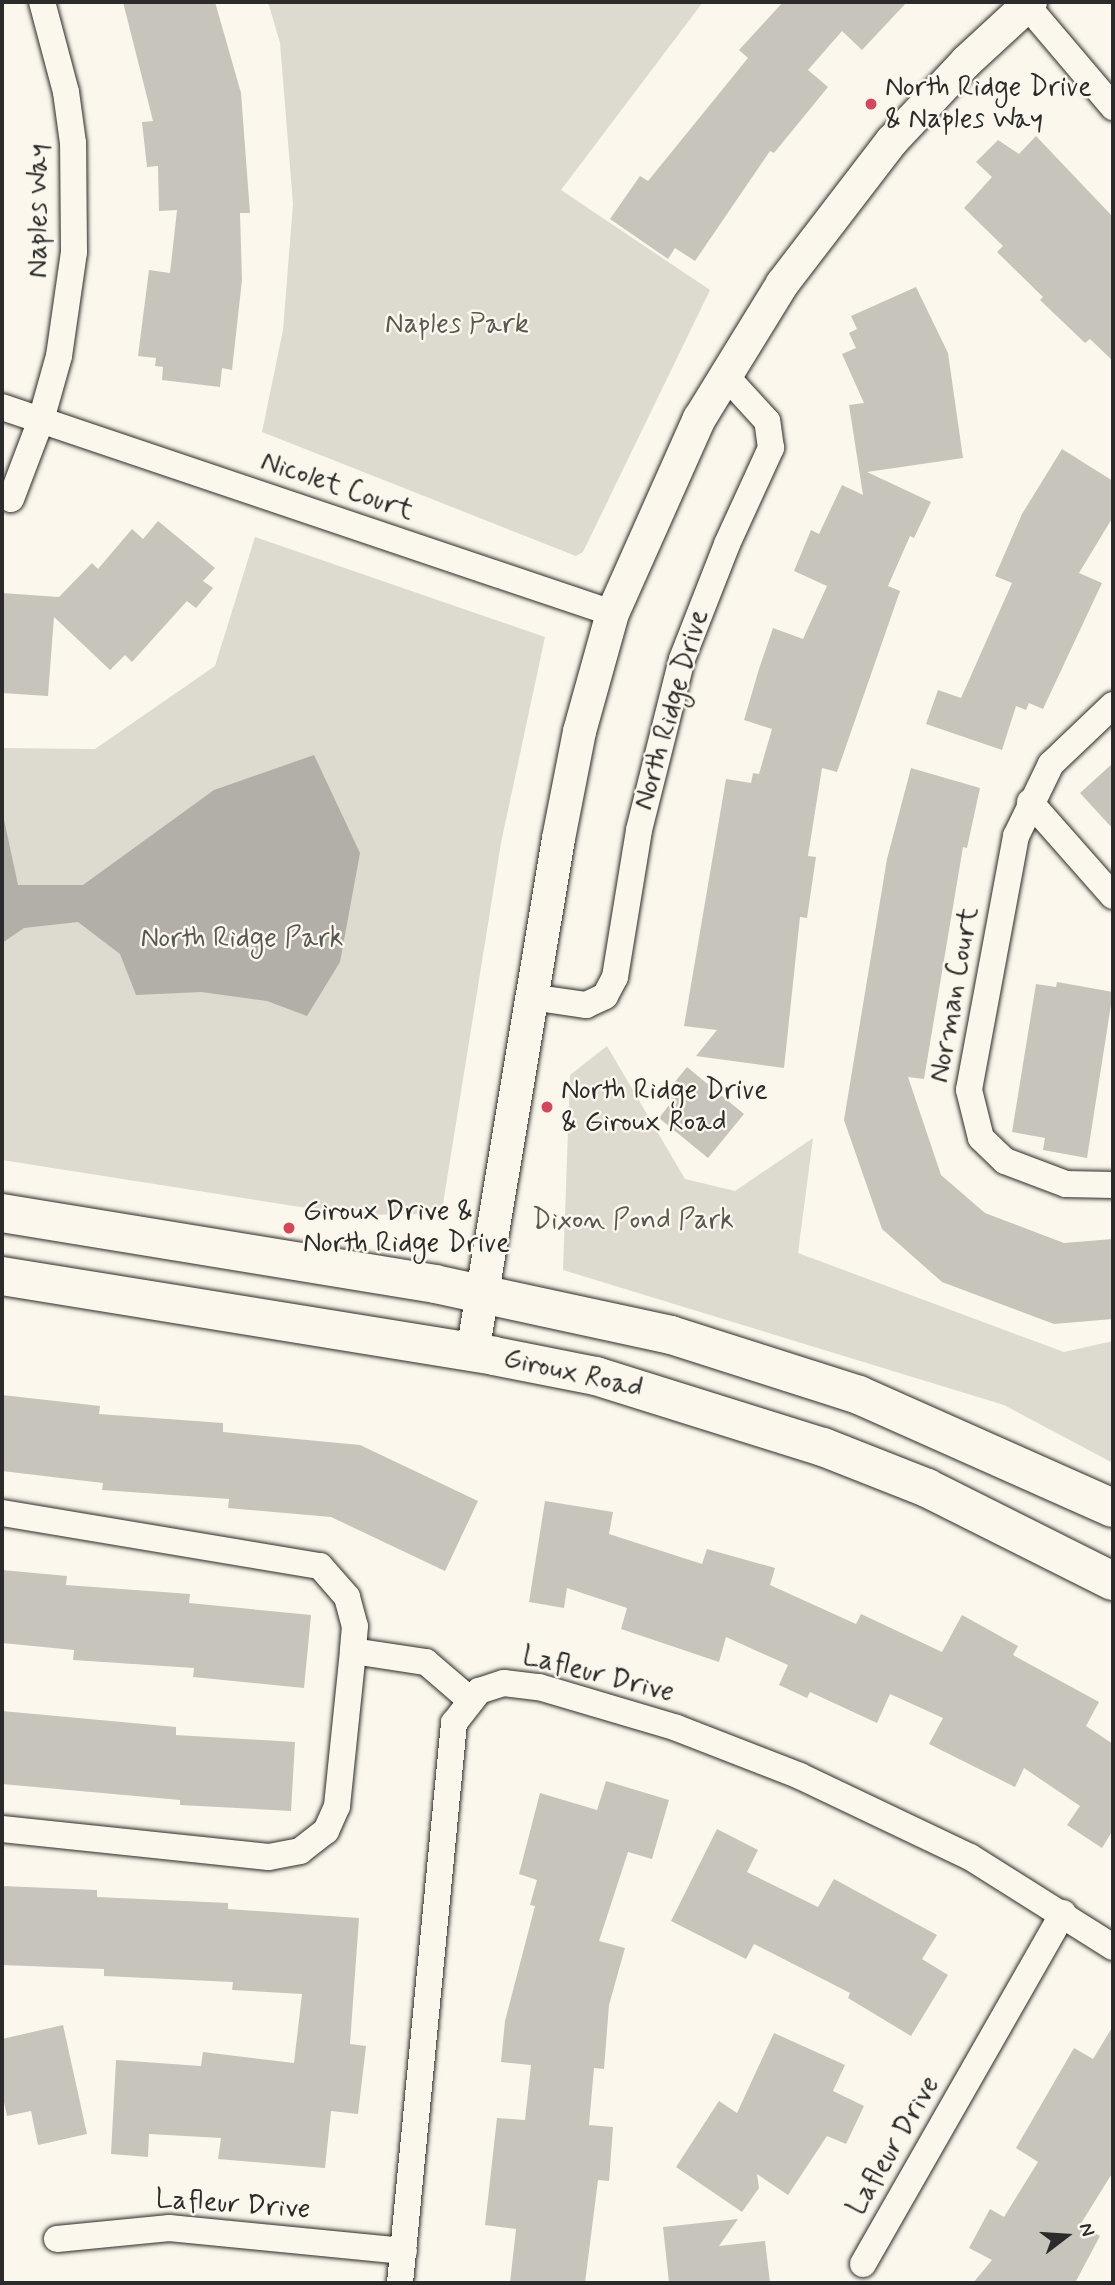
<!DOCTYPE html>
<html>
<head>
<meta charset="utf-8">
<style>
	body { margin:0 }
	#map { position:relative; width:1115px; height:2285px; overflow:hidden; background:#fbf7ec; font-family:Mynerve,sans-serif }
	div>[style] { position:absolute }
	.green>* { inset:0; background:#dddad0 }
	.water>* { inset:0; background:#b1afa7 }
	.building>* { inset:0; background:#c7c4bc }
	.roads { filter:drop-shadow(0 0 2px #2b2b2b) drop-shadow(0 0 2px #2b2b2b) }
	.minor>* { height:26px; margin:-13px; padding:0 13px; transform-origin:13px; border-radius:13px; background:#fbf7ec }
	.tertiary>* { height:33px; margin:-16.5px; padding:0 16.5px; transform-origin:16.5px; border-radius:16.5px; background:#fbf7ec }
	.secondary>* { height:38px; margin:-19px; padding:0 19px; transform-origin:19px; border-radius:19px; background:#fbf7ec }
	.dots>* { width:19px; height:19px; translate:-50% -50%; box-sizing:border-box; border:4px solid #fbf7ec; border-radius:50% }
	span { translate:-50% -50%; white-space:nowrap; text-align:center; line-height:1.15; -webkit-text-stroke:5px #fbf7ec; paint-order:stroke }
	.poi-label { font-size:28px; color:#2b2b2b }
	.left { translate:0 -50%; text-align:left }
	.street-label { font-size:28px; color:#2b2b2b }
	.park-label { font-size:28px; color:#585754 }
	.frame { position:absolute; inset:0; border:4px solid #2b2b2b; pointer-events:none }
	.north { position:absolute; left:1031px; top:2201px; width:70px; height:70px; -webkit-text-stroke:5px #fbf7ec; paint-order:stroke; rotate:73deg; font-size:19px; font-weight:700; line-height:28px; text-align:center; color:#2b2b2b }
	.north::after { content:''; display:block; margin:auto; width:24px; height:32px; background:#2b2b2b; clip-path:polygon(50% 0,100% 100%,50% 72%,0 100%) }
</style>
</head>
<body>
<div id="map">
	<div class="green">
		<div style="clip-path:polygon(268px 2px,703px 2px,561px 190px,710px 290px,583px 552px,576px 556px,262px 432px,283px 330px,293px 204px,280px 43px)"></div>
		<div style="clip-path:polygon(255px 537px,545px 637px,501px 843px,443px 1204px,425px 1214px,351px 1215px,2px 1160px,2px 748px,95px 749px,215px 666px)"></div>
		<div style="clip-path:polygon(607px 1046px,685px 1179px,735px 1191px,813px 1138px,798px 1253px,1064px 1352px,1113px 1341px,1113px 1463px,1004px 1405px,563px 1270px,570px 1075px)"></div>
	</div>
	<div class="water">
		<div style="clip-path:polygon(314px 755px,360px 853px,340px 962px,307px 1016px,267px 1001px,201px 992px,136px 995px,120px 954px,78px 922px,24px 928px,2px 943px,2px 810px,18px 885px,83px 885px,214px 790px)"></div>
	</div>
	<div class="building">
		<div style="clip-path:polygon(123px 2px,215px 2px,241px 93px,250px 213px,240px 213px,242px 280px,232px 370px,222px 368px,220px 387px,162px 380px,163px 367px,155px 366px,156px 358px,138px 356px,149px 270px,170px 273px,177px 210px,159px 211px,158px 166px,147px 167px,142px 122px,153px 121px)"></div>
		<div style="clip-path:polygon(783px 2px,907px 2px,862px 50px,842px 31px,808px 70px,828px 87px,774px 153px,770px 151px,695px 261px,675px 248px,668px 259px,610px 219px,640px 176px,648px 181px,748px 58px,739px 50px)"></div>
		<div style="clip-path:polygon(1036px 136px,1113px 217px,1113px 361px,1090px 339px,1085px 343px,1040px 300px,1043px 297px,997px 252px,1003px 246px,964px 208px,992px 177px,976px 162px,998px 140px,1019px 154px)"></div>
		<div style="clip-path:polygon(916px 287px,948px 353px,963px 458px,867px 472px,931px 502px,914px 538px,910px 536px,888px 586px,900px 591px,837px 772px,822px 768px,808px 856px,816px 857px,807px 918px,800px 917px,784px 1068px,696px 1056px,717px 1030px,684px 1026px,726px 779px,751px 783px,753px 773px,759px 774px,772px 729px,744px 720px,759px 669px,773px 628px,803px 639px,827px 586px,794px 571px,811px 530px,819px 534px,842px 485px,863px 495px,849px 405px,864px 403px,842px 354px,856px 348px,849px 333px,857px 329px,851px 316px)"></div>
		<div style="clip-path:polygon(1062px 449px,1113px 481px,1113px 517px,1079px 573px,1102px 583px,1043px 709px,1029px 703px,1026px 710px,1016px 706px,1002px 750px,926px 724px,938px 690px,961px 698px,1012px 583px,995px 576px,1022px 514px)"></div>
		<div style="clip-path:polygon(158px 521px,215px 568px,203px 581px,213px 588px,196px 608px,187px 601px,132px 662px,125px 655px,110px 670px,54px 617px,48px 696px,2px 693px,2px 593px,59px 597px,92px 563px,98px 569px,132px 529px,143px 539px)"></div>
		<div style="clip-path:polygon(1113px 763px,1113px 829px,1080px 793px)"></div>
		<div style="clip-path:polygon(911px 768px,980px 788px,967px 848px,963px 847px,924px 1079px,908px 1077px,941px 1175px,985px 1213px,1064px 1243px,1113px 1239px,1113px 1319px,1054px 1324px,942px 1282px,882px 1229px,844px 1120px,887px 859px)"></div>
		<div style="clip-path:polygon(1057px 982px,1113px 992px,1087px 1158px,1043px 1150px,1045px 1138px,1012px 1132px,1036px 984px,1056px 987px)"></div>
		<div style="clip-path:polygon(687px 1067px,744px 1114px,708px 1158px,659px 1118px,673px 1100px,665px 1094px)"></div>
		<div style="clip-path:polygon(2px 1395px,100px 1406px,99px 1414px,223px 1423px,223px 1432px,360px 1445px,478px 1501px,445px 1571px,331px 1517px,228px 1508px,229px 1499px,102px 1490px,103px 1483px,2px 1471px)"></div>
		<div style="clip-path:polygon(545px 1501px,613px 1512px,609px 1534px,702px 1564px,707px 1549px,775px 1568px,770px 1585px,856px 1624px,861px 1614px,942px 1652px,962px 1615px,1018px 1646px,1013px 1655px,1099px 1702px,1086px 1726px,1113px 1744px,1113px 1830px,1102px 1848px,1067px 1825px,1080px 1806px,1024px 1768px,1015px 1787px,929px 1744px,943px 1718px,890px 1694px,877px 1723px,810px 1692px,807px 1698px,779px 1685px,788px 1665px,726px 1637px,719px 1662px,621px 1629px,627px 1608px,567px 1588px,564px 1608px,529px 1602px)"></div>
		<div style="clip-path:polygon(2px 1570px,67px 1576px,66px 1585px,190px 1594px,189px 1603px,311px 1615px,304px 1688px,193px 1677px,194px 1668px,73px 1660px,74px 1650px,2px 1643px)"></div>
		<div style="clip-path:polygon(2px 1711px,176px 1727px,176px 1735px,295px 1742px,291px 1811px,180px 1805px,180px 1800px,2px 1784px)"></div>
		<div style="clip-path:polygon(606px 1781px,669px 1800px,652px 1859px,628px 1852px,599px 1941px,625px 1948px,609px 2005px,604px 2069px,594px 2068px,589px 2125px,613px 2127px,609px 2181px,598px 2180px,585px 2283px,510px 2283px,516px 2229px,485px 2225px,497px 2118px,525px 2120px,531px 2065px,501px 2062px,505px 2021px,535px 1906px,530px 1905px,537px 1880px,519px 1874px,540px 1793px,597px 1810px)"></div>
		<div style="clip-path:polygon(717px 1829px,758px 1850px,747px 1872px,818px 1907px,834px 1879px,937px 1935px,922px 1959px,948px 1975px,911px 2036px,848px 1998px,850px 1993px,754px 1944px,746px 1959px,671px 1921px)"></div>
		<div style="clip-path:polygon(2px 1886px,97px 1890px,97px 1897px,228px 1903px,228px 1909px,359px 1918px,350px 2044px,366px 2046px,358px 2114px,331px 2111px,325px 2168px,218px 2159px,221px 2138px,149px 2134px,148px 2157px,111px 2154px,116px 2060px,201px 2066px,203px 2052px,294px 2063px,302px 1994px,232px 1990px,233px 1982px,104px 1976px,104px 1969px,2px 1965px)"></div>
		<div style="clip-path:polygon(63px 2025px,87px 2134px,38px 2145px,31px 2111px,7px 2116px,2px 2093px,2px 2039px)"></div>
		<div style="clip-path:polygon(1113px 2026px,1113px 2172px,1080px 2225px,1100px 2236px,1075px 2283px,973px 2283px,992px 2260px,969px 2248px,990px 2209px,1004px 2217px,1038px 2162px,1016px 2148px,1074px 2048px,1093px 2059px)"></div>
		<div style="clip-path:polygon(774px 2033px,845px 2065px,833px 2091px,864px 2106px,846px 2144px,827px 2136px,788px 2195px,757px 2174px,759px 2188px,742px 2212px,676px 2167px,719px 2101px,737px 2113px)"></div>
		<div style="clip-path:polygon(738px 2219px,719px 2246px,765px 2241px,770px 2283px,669px 2283px,663px 2227px)"></div>
	</div>
	<div class="roads">
		<div class="minor">
			<div style="left:1024px;top:2px;width:138px;rotate:49.7deg"></div>
			<div style="left:2px;top:407px;width:644px;rotate:18.66deg"></div>
			<div style="left:11px;top:499px;width:85px;rotate:-69.2deg"></div>
			<div style="left:41px;top:420px;width:66px;rotate:-74.3deg"></div>
			<div style="left:59px;top:356px;width:105px;rotate:-81.8deg"></div>
			<div style="left:74px;top:252px;width:109px;rotate:-90.5deg"></div>
			<div style="left:73px;top:143px;width:51px;rotate:-97.8deg"></div>
			<div style="left:66px;top:92px;width:93px;rotate:-104.9deg"></div>
			<div style="left:1113px;top:705px;width:86px;rotate:136.4deg"></div>
			<div style="left:1051px;top:764px;width:80px;rotate:115.9deg"></div>
			<div style="left:1016px;top:836px;width:258px;rotate:100.5deg"></div>
			<div style="left:969px;top:1090px;width:49px;rotate:76deg"></div>
			<div style="left:981px;top:1138px;width:33px;rotate:44deg"></div>
			<div style="left:1005px;top:1161px;width:65px;rotate:20.7deg"></div>
			<div style="left:1066px;top:1184px;width:47px;rotate:1.2deg"></div>
			<div style="left:1030px;top:802px;width:125px;rotate:48.6deg"></div>
			<div style="left:531px;top:997px;width:56px;rotate:8.3deg"></div>
			<div style="left:586px;top:1005px;width:21px;rotate:-25deg"></div>
			<div style="left:605px;top:996px;width:21px;rotate:-62deg"></div>
			<div style="left:615px;top:977px;width:149px;rotate:-80.7deg"></div>
			<div style="left:639px;top:830px;width:176px;rotate:-75.9deg"></div>
			<div style="left:682px;top:659px;width:123px;rotate:-68.6deg"></div>
			<div style="left:727px;top:544px;width:106px;rotate:-65.4deg"></div>
			<div style="left:771px;top:448px;width:27px;rotate:-98deg"></div>
			<div style="left:767px;top:421px;width:64px;rotate:-132.5deg"></div>
			<div style="left:2px;top:1513px;width:322px;rotate:9.5deg"></div>
			<div style="left:320px;top:1566px;width:41px;rotate:48.9deg"></div>
			<div style="left:347px;top:1597px;width:30px;rotate:75deg"></div>
			<div style="left:355px;top:1626px;width:25px;rotate:95deg"></div>
			<div style="left:353px;top:1651px;width:74px;rotate:8.6deg"></div>
			<div style="left:426px;top:1662px;width:57px;rotate:40.7deg"></div>
			<div style="left:2px;top:1829px;width:268px;rotate:6deg"></div>
			<div style="left:269px;top:1857px;width:32px;rotate:-11deg"></div>
			<div style="left:300px;top:1851px;width:33px;rotate:-38deg"></div>
			<div style="left:326px;top:1831px;width:27px;rotate:-66deg"></div>
			<div style="left:337px;top:1806px;width:156px;rotate:-84.1deg"></div>
			<div style="left:57px;top:2239px;width:113px;rotate:-5.6deg"></div>
			<div style="left:169px;top:2228px;width:236px;rotate:5.6deg"></div>
			<div style="left:863px;top:2264px;width:404px;rotate:-60.3deg"></div>
			<div style="left:400px;top:2283px;width:563px;rotate:-84.49deg"></div>
			<div style="left:454px;top:1723px;width:41px;rotate:-52deg"></div>
			<div style="left:479px;top:1691px;width:26px;rotate:-18deg"></div>
			<div style="left:504px;top:1683px;width:35px;rotate:7deg"></div>
			<div style="left:539px;top:1687px;width:144px;rotate:16.5deg"></div>
			<div style="left:677px;top:1728px;width:132px;rotate:21.3deg"></div>
			<div style="left:800px;top:1776px;width:188px;rotate:25.5deg"></div>
			<div style="left:970px;top:1857px;width:169px;rotate:32.2deg"></div>
		</div>
		<div class="tertiary">
			<div style="left:472px;top:1352px;width:521px;rotate:-80.5deg"></div>
			<div style="left:558px;top:838px;width:109px;rotate:-78.9deg"></div>
			<div style="left:579px;top:731px;width:123px;rotate:-74.4deg"></div>
			<div style="left:612px;top:613px;width:214px;rotate:-66deg"></div>
			<div style="left:699px;top:418px;width:158px;rotate:-58.4deg"></div>
			<div style="left:782px;top:283px;width:179px;rotate:-52.5deg"></div>
			<div style="left:891px;top:141px;width:110px;rotate:-46.8deg"></div>
			<div style="left:966px;top:61px;width:87px;rotate:-42.7deg"></div>
		</div>
		<div class="secondary">
			<div style="left:2px;top:1213px;width:439px;rotate:9.3deg"></div>
			<div style="left:435px;top:1284px;width:241px;rotate:12.2deg"></div>
			<div style="left:671px;top:1335px;width:197px;rotate:17.7deg"></div>
			<div style="left:859px;top:1395px;width:278px;rotate:24deg"></div>
			<div style="left:2px;top:1276px;width:498px;rotate:9.2deg"></div>
			<div style="left:494px;top:1356px;width:104px;rotate:11.1deg"></div>
			<div style="left:596px;top:1376px;width:238px;rotate:17.4deg"></div>
			<div style="left:823px;top:1447px;width:112px;rotate:21.5deg"></div>
			<div style="left:927px;top:1488px;width:208px;rotate:26.6deg"></div>
		</div>
	</div>
	<div class="dots">
		<div style="left:871px;top:104px;background:#d1495b"></div>
		<div style="left:547px;top:1107px;background:#d1495b"></div>
		<div style="left:289px;top:1228px;background:#d1495b"></div>
	</div>
	<div class="poi-label">
		<span class="left" style="left:885px;top:104px">North Ridge Drive<br>&amp; Naples Way</span>
		<span class="left" style="left:561px;top:1107px">North Ridge Drive<br>&amp; Giroux Road</span>
		<span class="left" style="left:303px;top:1228px">Giroux Drive &amp;<br>North Ridge Drive</span>
	</div>
	<div class="street-label">
		<span style="left:39px;top:211px;rotate:-90deg">Naples Way</span>
		<span style="left:337px;top:487px;rotate:19deg">Nicolet Court</span>
		<span style="left:672px;top:710px;rotate:-74deg">North Ridge Drive</span>
		<span style="left:955px;top:995px;rotate:-80deg">Norman Court</span>
		<span style="left:573px;top:1374px;rotate:13deg">Giroux Road</span>
		<span style="left:598px;top:1675px;rotate:14deg">Lafleur Drive</span>
		<span style="left:894px;top:2146px;rotate:-60deg">Lafleur Drive</span>
		<span style="left:233px;top:2205px;rotate:4deg">Lafleur Drive</span>
	</div>
	<div class="park-label">
		<span style="left:457px;top:325px">Naples Park</span>
		<span style="left:242px;top:939px">North Ridge Park</span>
		<span style="left:633px;top:1221px">Dixon Pond Park</span>
	</div>
	<div class="frame"></div>
	<div class="north">N</div>
</div>
</body>
</html>
